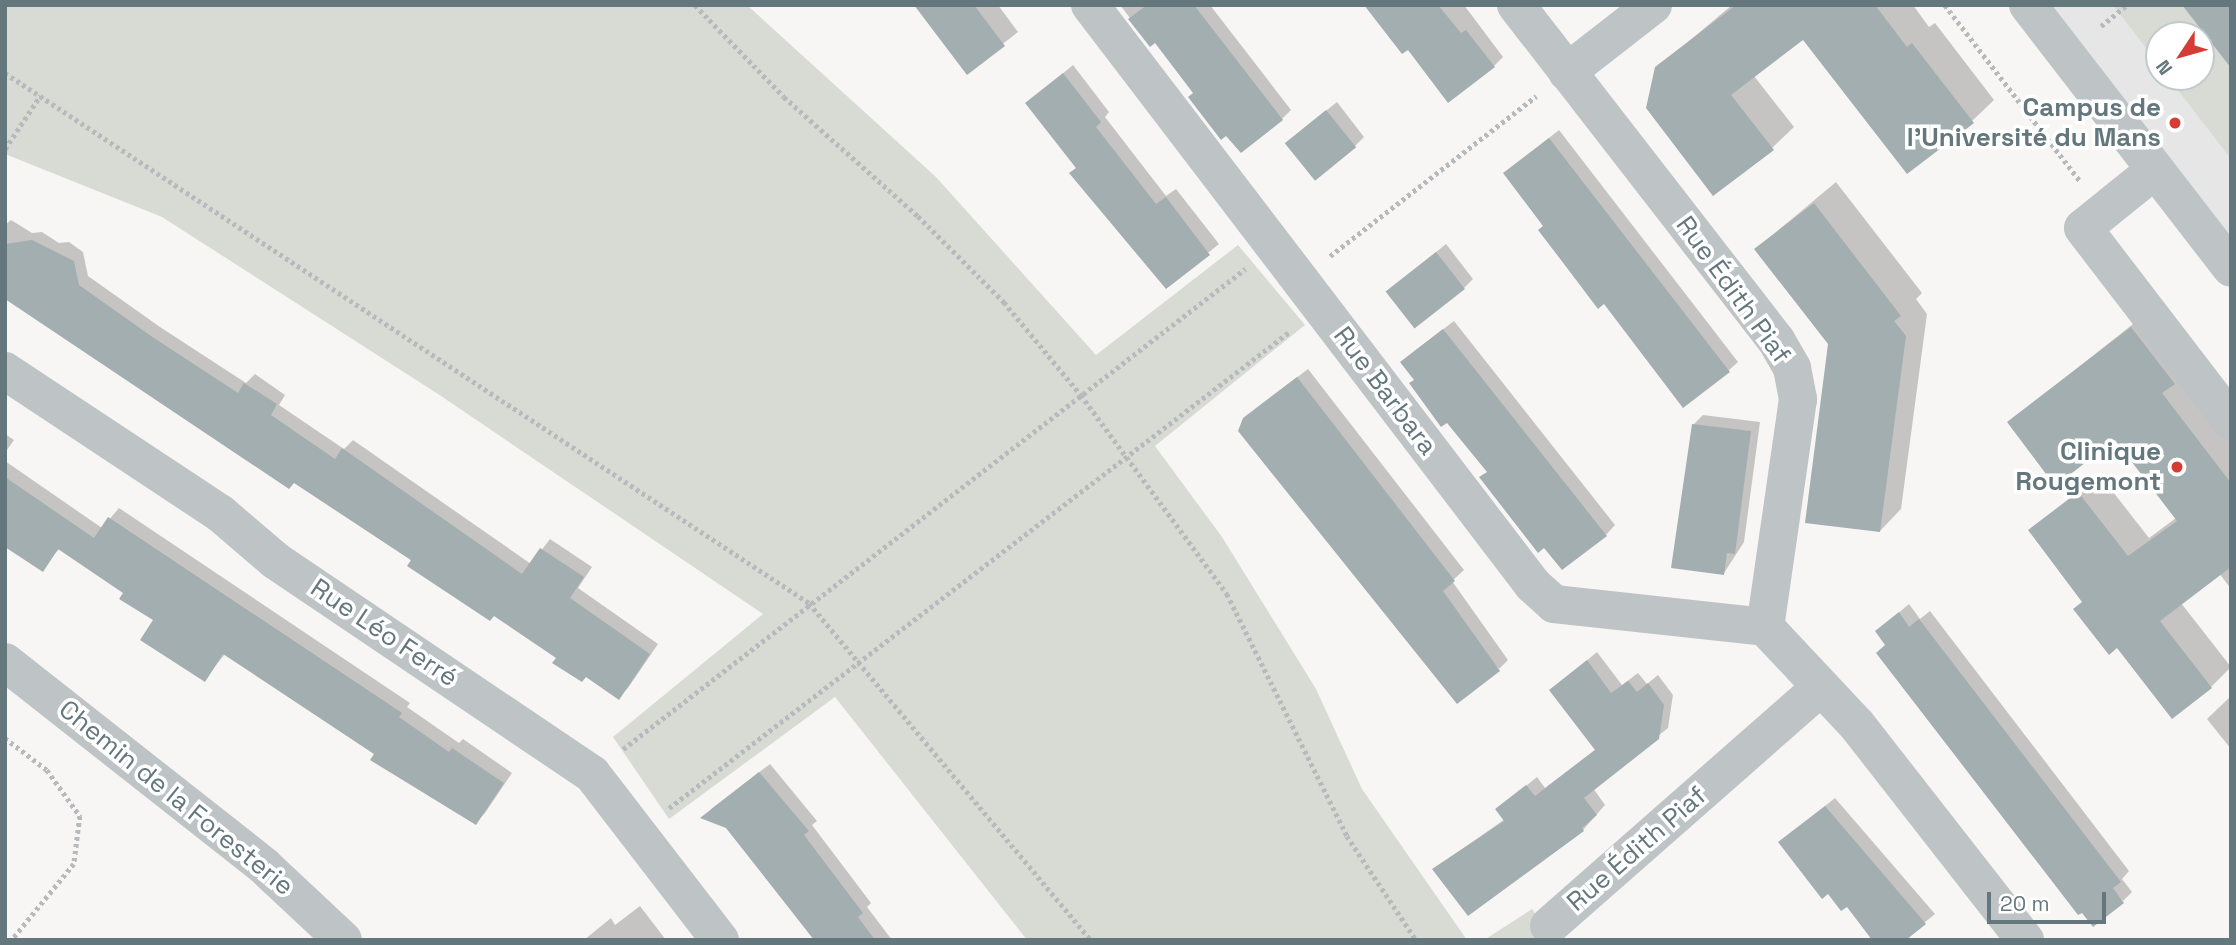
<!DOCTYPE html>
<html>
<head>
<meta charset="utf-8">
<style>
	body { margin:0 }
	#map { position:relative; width:2236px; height:945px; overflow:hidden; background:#f7f6f4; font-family:"Space Grotesk",sans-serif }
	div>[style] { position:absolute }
	.built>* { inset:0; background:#e5e6e5 }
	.green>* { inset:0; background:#d8dbd3 }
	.shadow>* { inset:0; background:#0003 }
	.building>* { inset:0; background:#a3aeb1; transform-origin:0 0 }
	.path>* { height:4.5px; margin-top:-2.25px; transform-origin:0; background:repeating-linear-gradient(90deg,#b6babc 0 3.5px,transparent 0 7px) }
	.minor>* { height:38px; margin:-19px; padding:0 19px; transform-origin:19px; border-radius:19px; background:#bec3c5 }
	.dots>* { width:19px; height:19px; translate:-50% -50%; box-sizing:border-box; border:4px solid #fff; border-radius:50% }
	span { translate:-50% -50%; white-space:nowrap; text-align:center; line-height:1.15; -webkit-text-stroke:7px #fff; paint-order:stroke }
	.poi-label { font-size:26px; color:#64777d; font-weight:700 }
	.right { translate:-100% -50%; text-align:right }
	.street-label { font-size:26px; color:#64777d }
	.frame { position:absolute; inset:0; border:7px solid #64777d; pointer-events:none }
	.north { position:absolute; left:2145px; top:21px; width:70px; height:70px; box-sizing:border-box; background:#fff; border:2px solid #c1c9cb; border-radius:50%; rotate:234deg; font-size:19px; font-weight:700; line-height:28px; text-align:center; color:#64777d }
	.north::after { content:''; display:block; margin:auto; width:24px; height:32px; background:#d73c34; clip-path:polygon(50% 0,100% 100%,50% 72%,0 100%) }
	.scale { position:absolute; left:1987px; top:892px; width:119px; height:32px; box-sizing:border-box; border:4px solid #64777d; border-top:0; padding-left:9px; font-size:21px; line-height:24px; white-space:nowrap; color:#64777d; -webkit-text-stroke:5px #fff; paint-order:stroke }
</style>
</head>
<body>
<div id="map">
	<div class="built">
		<div style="clip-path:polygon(evenodd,2028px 5px,2231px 5px,2231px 268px,2028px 5px,2159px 35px,2201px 35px,2201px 77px,2159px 77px,2159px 35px)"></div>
	</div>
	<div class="green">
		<div style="clip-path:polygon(5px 5px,747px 5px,936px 177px,1096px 355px,1238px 245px,1305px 325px,1155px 446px,1222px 537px,1316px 689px,1362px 789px,1467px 940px,1027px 940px,835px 697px,669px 819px,613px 737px,763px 614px,438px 394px,162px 217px,5px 154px)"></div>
		<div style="clip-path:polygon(2113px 5px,2182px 5px,2231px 68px,2231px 159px,2168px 77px,2201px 77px,2201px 35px,2159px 35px,2159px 65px)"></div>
		<div style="clip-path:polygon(1532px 909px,1556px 940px,1484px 940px)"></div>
	</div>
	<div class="shadow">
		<div style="clip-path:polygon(916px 5px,998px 5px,1018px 32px,967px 72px)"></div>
		<div style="clip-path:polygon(1120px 5px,1210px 5px,1291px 110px,1282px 119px,1195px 92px,1155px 41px,1150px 44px)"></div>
		<div style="clip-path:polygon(1366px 5px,1464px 5px,1503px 57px,1494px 66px,1408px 48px)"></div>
		<div style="clip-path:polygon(1732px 5px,1913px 5px,1929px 27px,1935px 23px,1994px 100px,1972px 121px,1804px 37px,1754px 76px,1794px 127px,1772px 148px,1657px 68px)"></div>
		<div style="clip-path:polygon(1073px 65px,1109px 112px,1105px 117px,1166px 196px,1176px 189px,1219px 244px,1166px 287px,1027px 103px)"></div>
		<div style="clip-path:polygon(1337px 102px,1364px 137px,1355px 146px,1287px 142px)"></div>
		<div style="clip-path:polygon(1559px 130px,1738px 362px,1728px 371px,1604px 302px,1505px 173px)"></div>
		<div style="clip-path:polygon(1836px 182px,1922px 293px,1916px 299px,1927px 314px,1901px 509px,1880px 531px,1830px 344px,1756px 249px)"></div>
		<div style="clip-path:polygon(11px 220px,32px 233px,42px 232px,59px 243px,69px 242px,83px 252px,88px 276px,160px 327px,246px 383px,255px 374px,285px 395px,279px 405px,344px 449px,353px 440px,531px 564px,550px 539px,592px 567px,578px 588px,658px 644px,628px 688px,618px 698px,5px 290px,5px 225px)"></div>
		<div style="clip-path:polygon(1446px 244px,1473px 279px,1464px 288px,1388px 291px)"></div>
		<div style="clip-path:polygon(2152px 309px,2231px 440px,2231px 589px,2219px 573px,2181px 603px,2231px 667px,2211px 687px,2031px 531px,2099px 474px,2149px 538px,2176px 518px,2115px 437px,2009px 422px)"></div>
		<div style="clip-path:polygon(1454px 321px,1615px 525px,1606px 535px,1488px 471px,1412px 353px)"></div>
		<div style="clip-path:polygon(1308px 369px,1464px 570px,1452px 581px,1508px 660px,1499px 669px,1255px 409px)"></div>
		<div style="clip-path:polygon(1703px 415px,1760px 422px,1744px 542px,1724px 573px,1693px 425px)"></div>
		<div style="clip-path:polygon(5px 434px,14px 440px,5px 453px)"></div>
		<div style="clip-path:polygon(5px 461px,102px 528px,119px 508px,410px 703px,407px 707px,459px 743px,463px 739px,512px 773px,485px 813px,476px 822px,225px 654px,204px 680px,156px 619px,126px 592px,60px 548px,42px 569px,5px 545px)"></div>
		<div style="clip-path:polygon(1909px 604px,1920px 619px,1930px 611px,2129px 871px,2122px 879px,2132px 892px,2123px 901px,1877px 631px)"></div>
		<div style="clip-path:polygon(1597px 652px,1622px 685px,1638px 673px,1647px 684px,1658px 675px,1673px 695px,1668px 728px,1593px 788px,1605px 805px,1583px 830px,1468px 914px,1434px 869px,1505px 819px,1497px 809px,1537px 777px,1545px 788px,1596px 749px,1551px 690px)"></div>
		<div style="clip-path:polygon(2231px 696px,2231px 749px,2207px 719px)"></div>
		<div style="clip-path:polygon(770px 764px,817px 821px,812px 825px,871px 903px,867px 907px,892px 940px,816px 940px,711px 809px)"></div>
		<div style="clip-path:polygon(1835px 798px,1935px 914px,1903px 940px,1829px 891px,1780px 842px)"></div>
		<div style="clip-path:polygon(640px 906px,666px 940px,584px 940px,611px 918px,615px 925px)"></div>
	</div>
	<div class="building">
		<div style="clip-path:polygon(914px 5px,974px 5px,1005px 46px,967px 75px)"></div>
		<div style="clip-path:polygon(1147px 5px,1194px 5px,1283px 120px,1241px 153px,1226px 136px,1221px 140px,1188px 97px,1193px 93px,1155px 43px,1150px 47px,1128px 19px)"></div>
		<div style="clip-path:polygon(1364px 5px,1438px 5px,1461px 33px,1466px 30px,1495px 67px,1448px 103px,1408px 50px,1402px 54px)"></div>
		<div style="clip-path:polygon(1736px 5px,1875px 5px,1907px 47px,1912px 43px,1974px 123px,1907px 174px,1803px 40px,1731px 95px,1774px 150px,1713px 196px,1646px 108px,1655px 67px)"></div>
		<div style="clip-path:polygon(2182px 5px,2231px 5px,2231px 68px)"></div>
		<div style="clip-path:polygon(1063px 73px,1101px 122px,1096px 127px,1156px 204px,1166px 197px,1210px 255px,1166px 289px,1069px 173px,1076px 168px,1025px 103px)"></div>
		<div style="left:1326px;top:110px;width:48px;height:53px;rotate:51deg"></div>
		<div style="clip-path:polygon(1549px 138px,1730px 372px,1683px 408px,1604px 304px,1598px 309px,1561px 260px,1538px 230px,1543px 226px,1503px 173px)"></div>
		<div style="clip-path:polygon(1814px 203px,1901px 316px,1894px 321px,1906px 336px,1880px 532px,1805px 523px,1828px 344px,1754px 249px)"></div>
		<div style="clip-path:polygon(32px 240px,74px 261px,79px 285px,151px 336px,238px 393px,244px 383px,277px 404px,271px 415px,335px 459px,342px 448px,522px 574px,540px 548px,584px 577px,570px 598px,650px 654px,619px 700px,586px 677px,582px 682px,552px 663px,556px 658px,494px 616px,490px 621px,407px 566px,411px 560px,294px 483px,289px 489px,5px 299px,5px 244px)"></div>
		<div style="left:1436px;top:252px;width:47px;height:64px;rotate:52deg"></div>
		<div style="clip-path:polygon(2131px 327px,2175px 384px,2162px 393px,2231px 483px,2231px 567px,2160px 621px,2212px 688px,2172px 719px,2117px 648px,2109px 655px,2073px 609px,2082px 602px,2028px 530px,2078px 492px,2128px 556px,2177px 521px,2115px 440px,2055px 486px,2007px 422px)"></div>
		<div style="clip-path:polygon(1443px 329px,1607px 536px,1562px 570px,1544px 548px,1538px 553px,1479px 477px,1487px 472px,1447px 423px,1441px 427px,1409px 383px,1414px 380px,1400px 362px)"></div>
		<div style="clip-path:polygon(1297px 377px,1455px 581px,1443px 591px,1500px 671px,1457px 704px,1238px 431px,1243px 418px)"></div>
		<div style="clip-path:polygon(1692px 424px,1751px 431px,1735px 554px,1727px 553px,1724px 575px,1671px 568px)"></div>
		<div style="clip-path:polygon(5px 477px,94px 538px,108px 517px,402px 713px,399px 717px,449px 752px,452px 748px,504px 783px,476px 825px,370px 760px,374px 754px,223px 654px,205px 682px,140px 640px,153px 620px,119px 599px,123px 593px,58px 549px,43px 572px,5px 547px)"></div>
		<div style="clip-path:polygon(1899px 612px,1909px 627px,1919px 619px,2121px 882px,2113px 888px,2124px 903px,2093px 927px,2082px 913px,2078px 915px,1876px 653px,1885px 645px,1875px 631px)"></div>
		<div style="clip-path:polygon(1587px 660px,1611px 693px,1628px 681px,1637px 692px,1648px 683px,1664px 705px,1659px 739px,1584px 798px,1597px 815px,1582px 828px,1584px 831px,1468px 916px,1432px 869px,1504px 821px,1495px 809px,1526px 785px,1535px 796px,1595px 750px,1549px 690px)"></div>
		<div style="clip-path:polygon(759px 772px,809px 831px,804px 835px,863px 913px,858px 917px,875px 940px,814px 940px,726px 828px,700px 818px)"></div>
		<div style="clip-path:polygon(1825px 806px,1926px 924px,1906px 940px,1872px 940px,1847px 907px,1841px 911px,1828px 894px,1822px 899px,1778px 842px)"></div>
	</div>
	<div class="path">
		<div style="left:695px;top:5px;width:128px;rotate:45.9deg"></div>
		<div style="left:784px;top:97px;width:179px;rotate:41.6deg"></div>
		<div style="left:918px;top:216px;width:122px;rotate:45deg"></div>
		<div style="left:1004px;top:302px;width:121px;rotate:50.4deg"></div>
		<div style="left:1081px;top:395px;width:247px;rotate:53.7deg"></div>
		<div style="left:1227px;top:594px;width:270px;rotate:63.6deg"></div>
		<div style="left:1347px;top:836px;width:125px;rotate:56.4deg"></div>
		<div style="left:1945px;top:5px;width:223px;rotate:52.5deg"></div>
		<div style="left:2101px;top:26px;width:33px;rotate:-39deg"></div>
		<div style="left:5px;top:73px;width:963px;rotate:33.39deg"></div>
		<div style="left:809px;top:603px;width:439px;rotate:50.1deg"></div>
		<div style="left:5px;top:149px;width:64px;rotate:-56.6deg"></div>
		<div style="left:1330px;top:256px;width:261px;rotate:-37.8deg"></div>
		<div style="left:5px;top:738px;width:53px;rotate:37.3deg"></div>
		<div style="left:47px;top:770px;width:57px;rotate:54.3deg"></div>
		<div style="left:80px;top:816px;width:48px;rotate:97.1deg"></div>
		<div style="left:74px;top:864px;width:98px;rotate:129.2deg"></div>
		<div style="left:623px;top:749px;width:786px;rotate:-37.66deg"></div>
		<div style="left:669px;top:808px;width:782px;rotate:-37.51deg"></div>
	</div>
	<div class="minor">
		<div style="left:1090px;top:5px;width:730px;rotate:52.63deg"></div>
		<div style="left:1533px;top:585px;width:28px;rotate:42deg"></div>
		<div style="left:1554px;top:604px;width:212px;rotate:6.2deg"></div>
		<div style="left:1516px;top:5px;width:424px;rotate:52.2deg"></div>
		<div style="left:1776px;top:340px;width:32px;rotate:60deg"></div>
		<div style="left:1792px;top:368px;width:32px;rotate:79deg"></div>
		<div style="left:1798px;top:399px;width:230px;rotate:98.2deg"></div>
		<div style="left:1765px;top:627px;width:134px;rotate:46.8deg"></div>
		<div style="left:1857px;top:725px;width:273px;rotate:52deg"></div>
		<div style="left:2028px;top:5px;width:332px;rotate:52.3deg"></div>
		<div style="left:1567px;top:72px;width:109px;rotate:-37.9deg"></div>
		<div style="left:2155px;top:170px;width:92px;rotate:141.1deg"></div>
		<div style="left:2083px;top:228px;width:243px;rotate:52.5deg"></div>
		<div style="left:5px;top:371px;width:259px;rotate:33.5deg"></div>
		<div style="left:221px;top:514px;width:72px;rotate:40.5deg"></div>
		<div style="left:276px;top:561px;width:381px;rotate:34deg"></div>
		<div style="left:592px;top:774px;width:210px;rotate:52.4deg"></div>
		<div style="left:5px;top:662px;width:330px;rotate:38.2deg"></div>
		<div style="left:264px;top:866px;width:108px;rotate:43.1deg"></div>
		<div style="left:1549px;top:926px;width:359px;rotate:-41.3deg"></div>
	</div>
	<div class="dots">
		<div style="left:2175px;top:123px;background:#d73c34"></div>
		<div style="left:2177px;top:467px;background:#d73c34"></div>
	</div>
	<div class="poi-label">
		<span class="right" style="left:2161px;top:123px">Campus de<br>l'Université du Mans</span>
		<span class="right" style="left:2161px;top:467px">Clinique<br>Rougemont</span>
	</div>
	<div class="street-label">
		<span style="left:1733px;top:290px;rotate:54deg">Rue Édith Piaf</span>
		<span style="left:1385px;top:391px;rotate:53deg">Rue Barbara</span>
		<span style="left:384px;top:633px;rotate:34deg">Rue Léo Ferré</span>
		<span style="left:176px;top:798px;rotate:39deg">Chemin de la Foresterie</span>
		<span style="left:1637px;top:849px;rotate:-41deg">Rue Édith Piaf</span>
	</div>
	<div class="frame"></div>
	<div class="north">N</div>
	<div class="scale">20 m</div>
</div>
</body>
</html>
